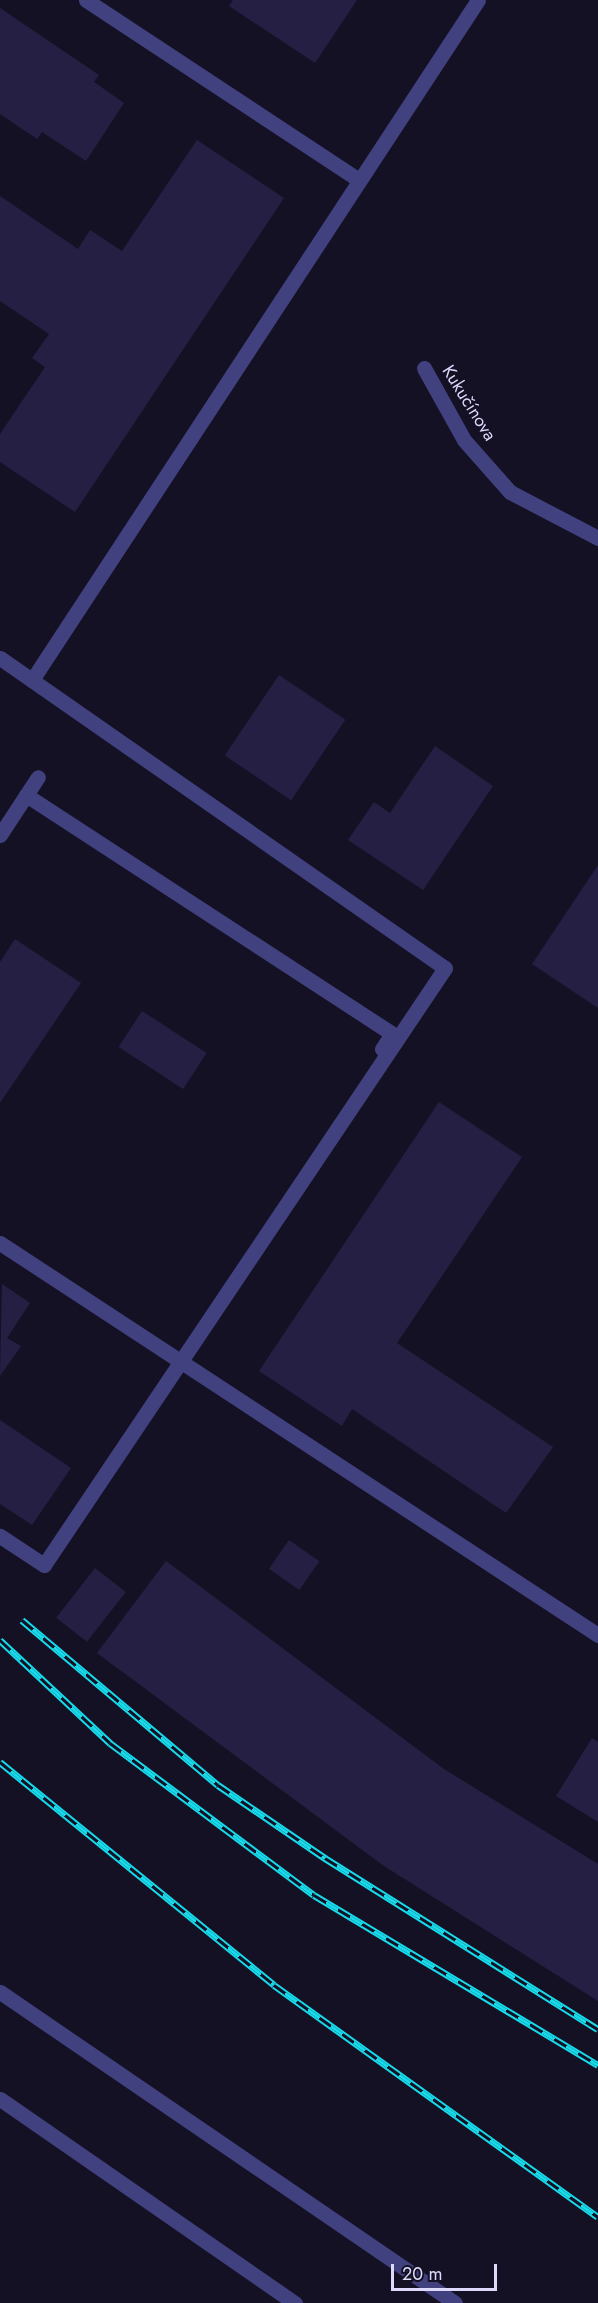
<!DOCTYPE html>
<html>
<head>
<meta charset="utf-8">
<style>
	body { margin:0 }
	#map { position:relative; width:598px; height:2303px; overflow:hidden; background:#141125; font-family:Jost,sans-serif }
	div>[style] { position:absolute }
	.building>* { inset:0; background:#261f44; transform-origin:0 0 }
	.lane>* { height:15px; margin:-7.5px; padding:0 7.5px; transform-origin:7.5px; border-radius:7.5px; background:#424180 }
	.street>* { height:15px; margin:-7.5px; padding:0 7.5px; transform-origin:7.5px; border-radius:7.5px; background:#424180 }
	.rail>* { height:7px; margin-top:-3.5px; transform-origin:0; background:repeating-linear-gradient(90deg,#141125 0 14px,#17daea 0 28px); box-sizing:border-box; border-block:2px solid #17daea }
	span { translate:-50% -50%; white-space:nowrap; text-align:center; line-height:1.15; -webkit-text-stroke:4.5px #141125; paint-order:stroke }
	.street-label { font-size:18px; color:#dcd9fc }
	.scale { position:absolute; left:391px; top:2264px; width:106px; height:27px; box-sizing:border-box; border:3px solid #dcd9fc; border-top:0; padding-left:8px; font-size:18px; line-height:21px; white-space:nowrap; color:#dcd9fc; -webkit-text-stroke:4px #141125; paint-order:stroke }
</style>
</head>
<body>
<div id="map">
	<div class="building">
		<div style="clip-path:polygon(233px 0,357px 0,315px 63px,229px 6px)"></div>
		<div style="clip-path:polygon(0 8px,99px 75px,94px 82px,124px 103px,86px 161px,42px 132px,37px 139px,0 114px)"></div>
		<div style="clip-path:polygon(197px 140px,284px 198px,75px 512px,0 462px,0 434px,45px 367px,32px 358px,49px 334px,0 301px,0 196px,78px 249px,90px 230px,122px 251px)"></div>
		<div style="left:279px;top:675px;width:80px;height:97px;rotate:34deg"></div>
		<div style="clip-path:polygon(435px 746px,493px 786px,423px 890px,348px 840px,374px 802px,390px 813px)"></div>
		<div style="clip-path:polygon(598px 865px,598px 1008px,532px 964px)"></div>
		<div style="clip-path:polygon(15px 939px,81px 983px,0 1103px,0 962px)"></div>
		<div style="left:142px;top:1011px;width:77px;height:43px;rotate:33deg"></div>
		<div style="clip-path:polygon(439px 1102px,522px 1157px,397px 1343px,553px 1447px,506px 1513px,352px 1409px,342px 1426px,259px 1371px)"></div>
		<div style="clip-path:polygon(2px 1284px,30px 1303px,7px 1338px,21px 1346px,0 1376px)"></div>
		<div style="clip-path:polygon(0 1420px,71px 1468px,32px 1525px,0 1504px)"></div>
		<div style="left:289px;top:1540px;width:37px;height:35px;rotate:35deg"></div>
		<div style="clip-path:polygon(166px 1561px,444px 1769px,598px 1864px,598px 2001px,384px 1866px,97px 1653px)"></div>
		<div style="left:95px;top:1568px;width:39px;height:63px;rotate:38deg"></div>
		<div style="clip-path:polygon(592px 1738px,598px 1742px,598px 1822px,556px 1796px)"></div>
	</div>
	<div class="lane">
		<div style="left:86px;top:0;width:327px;rotate:33.4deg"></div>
		<div style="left:0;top:658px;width:542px;rotate:34.86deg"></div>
		<div style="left:445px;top:968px;width:719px;rotate:123.89deg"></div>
		<div style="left:44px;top:1565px;width:53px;rotate:-146.6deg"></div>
		<div style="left:32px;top:680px;width:813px;rotate:-56.74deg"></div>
		<div style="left:26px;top:795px;width:437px;rotate:33.1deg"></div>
		<div style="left:392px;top:1034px;width:18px;rotate:124deg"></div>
		<div style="left:0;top:835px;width:69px;rotate:-56.8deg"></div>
		<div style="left:0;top:1243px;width:715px;rotate:33.25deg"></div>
		<div style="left:0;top:1992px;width:551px;rotate:34.35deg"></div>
		<div style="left:0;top:2099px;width:359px;rotate:34.7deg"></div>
	</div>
	<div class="street">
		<div style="left:424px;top:368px;width:82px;rotate:60.9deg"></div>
		<div style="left:464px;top:440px;width:69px;rotate:48.5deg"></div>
		<div style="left:510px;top:492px;width:99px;rotate:27.6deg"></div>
	</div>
	<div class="rail">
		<div style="left:22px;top:1620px;width:256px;rotate:40.1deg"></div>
		<div style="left:218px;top:1785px;width:130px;rotate:34.3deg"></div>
		<div style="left:325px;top:1858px;width:322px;rotate:32.1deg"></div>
		<div style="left:0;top:1640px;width:151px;rotate:43.1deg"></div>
		<div style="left:110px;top:1743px;width:254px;rotate:36.7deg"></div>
		<div style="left:314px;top:1895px;width:331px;rotate:30.9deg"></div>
		<div style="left:0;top:1762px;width:353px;rotate:39.1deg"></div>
		<div style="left:274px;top:1985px;width:398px;rotate:35.6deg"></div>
	</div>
	<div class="street-label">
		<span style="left:469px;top:403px;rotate:58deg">Kukučínova</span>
	</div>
	<div class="scale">20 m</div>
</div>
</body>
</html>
